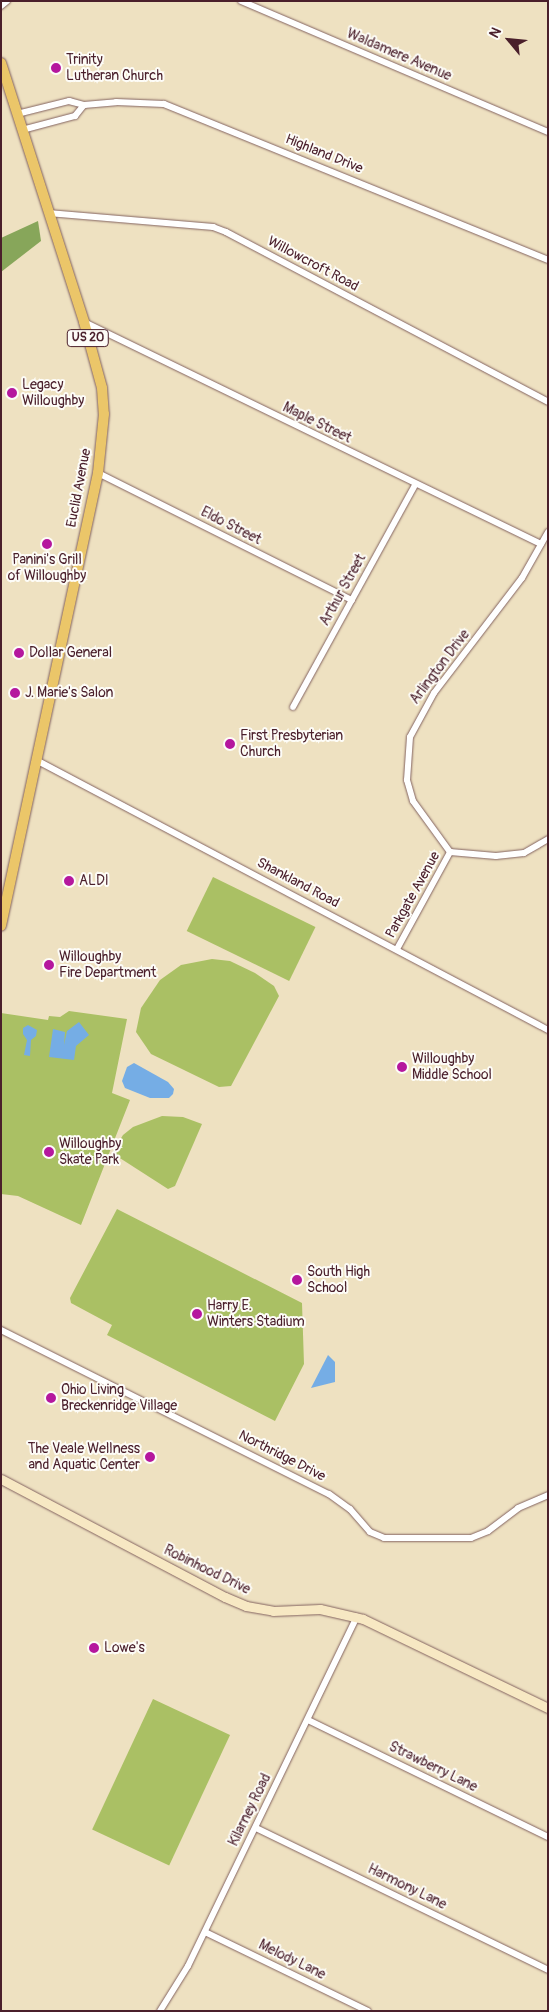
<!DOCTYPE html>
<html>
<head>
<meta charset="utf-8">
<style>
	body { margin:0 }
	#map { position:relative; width:549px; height:2012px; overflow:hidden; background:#eee1c1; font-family:Pangolin,sans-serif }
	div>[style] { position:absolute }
	.green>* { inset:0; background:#aac064; transform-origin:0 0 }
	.forest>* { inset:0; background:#87a65a }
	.water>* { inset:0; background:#75ade5 }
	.roads { filter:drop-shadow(0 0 1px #836360) drop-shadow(0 0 1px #836360) }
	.street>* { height:6px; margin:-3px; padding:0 3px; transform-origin:3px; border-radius:3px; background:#fff }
	.secondary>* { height:9px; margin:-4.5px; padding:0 4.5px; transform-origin:4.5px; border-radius:4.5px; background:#f7e8c3 }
	.primary>* { height:10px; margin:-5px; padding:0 5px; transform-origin:5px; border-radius:5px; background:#ebc669 }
	.dots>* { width:14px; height:14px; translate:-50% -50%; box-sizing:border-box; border:2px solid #fdfcf7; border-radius:50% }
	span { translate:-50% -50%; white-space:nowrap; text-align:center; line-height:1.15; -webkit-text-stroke:4px #fdfcf7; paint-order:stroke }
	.shield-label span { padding:1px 4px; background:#fdfcf7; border:1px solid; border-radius:4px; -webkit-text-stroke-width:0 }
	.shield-label { font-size:12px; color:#4a1f2b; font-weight:700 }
	.street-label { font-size:14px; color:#4a1f2b }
	.poi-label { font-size:14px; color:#4a1f2b }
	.left { translate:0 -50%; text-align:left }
	.right { translate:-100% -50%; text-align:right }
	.frame { position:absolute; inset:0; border:2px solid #4a1f2b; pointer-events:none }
	.north { position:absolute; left:484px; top:15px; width:50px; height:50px; -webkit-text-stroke:4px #fdfcf7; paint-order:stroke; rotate:298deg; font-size:14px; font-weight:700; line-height:20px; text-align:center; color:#4a1f2b }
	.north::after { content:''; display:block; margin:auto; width:18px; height:22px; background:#4a1f2b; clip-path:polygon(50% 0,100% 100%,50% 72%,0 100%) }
</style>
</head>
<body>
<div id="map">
	<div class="green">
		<div style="left:213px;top:877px;width:114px;height:60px;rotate:26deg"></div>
		<div style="clip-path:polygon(212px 959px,230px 961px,255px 973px,274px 986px,279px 996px,231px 1086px,219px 1087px,151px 1054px,136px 1032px,141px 1008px,160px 980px,181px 965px)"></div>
		<div style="clip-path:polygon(69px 1011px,127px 1019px,112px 1093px,130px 1100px,81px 1225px,18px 1196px,1px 1194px,1px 1013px,48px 1020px,49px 1016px,60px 1017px)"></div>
		<div style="clip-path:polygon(162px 1116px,183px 1117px,202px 1124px,175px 1186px,168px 1189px,112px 1153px,123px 1135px,133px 1127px)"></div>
		<div style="clip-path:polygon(117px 1209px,302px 1303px,304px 1364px,275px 1421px,107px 1335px,112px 1325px,71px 1303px,70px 1298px)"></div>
		<div style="left:153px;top:1699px;width:85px;height:144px;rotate:25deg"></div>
	</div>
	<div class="forest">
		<div style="clip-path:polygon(38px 221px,41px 241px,1px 272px,1px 238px)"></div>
	</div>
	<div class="water">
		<div style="clip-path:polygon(79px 1022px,89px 1035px,76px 1046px,74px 1060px,49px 1057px,53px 1029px,65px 1032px,64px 1045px,67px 1031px)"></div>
		<div style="clip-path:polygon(28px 1025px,37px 1030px,36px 1036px,31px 1040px,30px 1056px,24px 1055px,27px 1040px,23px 1034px,23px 1028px)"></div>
		<div style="clip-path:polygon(134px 1063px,168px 1082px,174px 1089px,173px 1094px,169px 1098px,150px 1098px,125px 1088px,122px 1081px,127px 1067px)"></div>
		<div style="clip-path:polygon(328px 1355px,335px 1362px,335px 1382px,311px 1388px)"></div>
	</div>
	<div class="roads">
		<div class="street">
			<div style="left:241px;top:1px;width:334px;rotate:23.1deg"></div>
			<div style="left:1px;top:6px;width:8px;rotate:-40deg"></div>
			<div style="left:17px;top:114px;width:54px;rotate:-14deg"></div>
			<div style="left:69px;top:101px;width:16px;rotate:15deg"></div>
			<div style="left:84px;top:105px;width:32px;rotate:-5deg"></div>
			<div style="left:116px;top:102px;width:48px;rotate:2.4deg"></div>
			<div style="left:164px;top:104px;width:414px;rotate:22.1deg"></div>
			<div style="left:22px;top:130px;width:55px;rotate:-14.8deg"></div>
			<div style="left:75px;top:116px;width:14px;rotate:-51deg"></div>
			<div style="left:48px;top:213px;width:166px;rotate:4.8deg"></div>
			<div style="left:213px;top:227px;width:14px;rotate:21deg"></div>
			<div style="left:226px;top:232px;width:364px;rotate:27.8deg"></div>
			<div style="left:84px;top:322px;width:508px;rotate:25.91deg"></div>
			<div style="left:98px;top:473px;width:284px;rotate:26.6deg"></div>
			<div style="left:293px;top:707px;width:253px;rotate:-61.2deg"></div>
			<div style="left:36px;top:760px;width:579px;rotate:27.8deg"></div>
			<div style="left:450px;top:852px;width:63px;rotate:-126deg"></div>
			<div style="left:413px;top:801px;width:22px;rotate:-106deg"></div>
			<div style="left:407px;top:780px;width:43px;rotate:-86deg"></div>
			<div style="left:410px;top:737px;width:50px;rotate:-61.4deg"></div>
			<div style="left:434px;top:693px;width:145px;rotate:-52.6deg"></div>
			<div style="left:522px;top:578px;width:53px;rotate:-60.5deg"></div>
			<div style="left:450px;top:852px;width:46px;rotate:5deg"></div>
			<div style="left:496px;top:856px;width:28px;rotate:-6deg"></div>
			<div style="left:524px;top:853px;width:28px;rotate:-30deg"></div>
			<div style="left:397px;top:949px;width:111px;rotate:-61.3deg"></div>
			<div style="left:1px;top:1330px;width:367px;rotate:26.6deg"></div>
			<div style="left:329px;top:1494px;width:26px;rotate:36deg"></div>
			<div style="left:350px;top:1509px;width:30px;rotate:49deg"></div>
			<div style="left:370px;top:1532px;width:15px;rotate:23deg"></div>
			<div style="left:384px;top:1538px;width:87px"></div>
			<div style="left:471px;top:1538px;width:18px;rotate:-22deg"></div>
			<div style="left:488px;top:1531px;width:38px;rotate:-37deg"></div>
			<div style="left:518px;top:1508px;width:33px;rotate:-23deg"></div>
			<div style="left:308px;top:1720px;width:267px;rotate:26deg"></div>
			<div style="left:256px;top:1828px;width:325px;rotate:25.9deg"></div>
			<div style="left:205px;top:1932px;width:181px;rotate:25.9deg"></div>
			<div style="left:160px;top:2011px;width:53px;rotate:-58.1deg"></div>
			<div style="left:188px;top:1966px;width:388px;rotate:-64.2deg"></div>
		</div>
		<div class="secondary">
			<div style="left:1px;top:1479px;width:253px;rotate:27.8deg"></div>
			<div style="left:225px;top:1597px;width:23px;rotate:23deg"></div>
			<div style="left:246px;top:1606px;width:27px;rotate:10deg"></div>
			<div style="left:273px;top:1611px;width:47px;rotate:-2.4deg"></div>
			<div style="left:320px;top:1609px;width:44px;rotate:13.1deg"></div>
			<div style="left:363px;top:1619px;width:205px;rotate:25.7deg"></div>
		</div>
		<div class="primary">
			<div style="left:1px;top:63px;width:272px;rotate:72.2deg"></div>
			<div style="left:84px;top:322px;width:68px;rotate:74.7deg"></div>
			<div style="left:102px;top:388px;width:26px;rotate:86deg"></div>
			<div style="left:104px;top:414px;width:59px;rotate:95.8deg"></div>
			<div style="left:98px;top:473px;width:463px;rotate:102.1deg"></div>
		</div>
	</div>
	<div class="dots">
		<div style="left:56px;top:68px;background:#b5179e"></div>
		<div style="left:12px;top:393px;background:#b5179e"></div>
		<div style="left:47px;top:544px;background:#b5179e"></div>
		<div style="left:19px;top:653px;background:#b5179e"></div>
		<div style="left:15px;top:693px;background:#b5179e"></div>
		<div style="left:230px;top:744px;background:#b5179e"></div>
		<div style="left:69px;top:881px;background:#b5179e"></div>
		<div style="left:49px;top:965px;background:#b5179e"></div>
		<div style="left:402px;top:1067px;background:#b5179e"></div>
		<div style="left:49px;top:1152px;background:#b5179e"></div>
		<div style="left:297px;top:1280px;background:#b5179e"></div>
		<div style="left:197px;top:1314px;background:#b5179e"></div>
		<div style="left:51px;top:1398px;background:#b5179e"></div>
		<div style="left:150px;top:1457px;background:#b5179e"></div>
		<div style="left:94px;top:1648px;background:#b5179e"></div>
	</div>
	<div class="shield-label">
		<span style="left:88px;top:338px">US 20</span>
	</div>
	<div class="street-label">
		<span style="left:399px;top:55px;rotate:23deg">Waldamere Avenue</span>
		<span style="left:324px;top:154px;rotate:22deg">Highland Drive</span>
		<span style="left:313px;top:264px;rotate:28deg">Willowcroft Road</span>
		<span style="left:317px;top:423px;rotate:26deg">Maple Street</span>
		<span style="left:79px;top:488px;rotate:-79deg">Euclid Avenue</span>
		<span style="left:231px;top:526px;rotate:27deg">Eldo Street</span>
		<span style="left:343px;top:590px;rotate:-61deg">Arthur Street</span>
		<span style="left:440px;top:667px;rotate:-53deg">Arlington Drive</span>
		<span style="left:298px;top:883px;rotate:28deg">Shankland Road</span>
		<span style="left:413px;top:895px;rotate:-61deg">Parkgate Avenue</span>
		<span style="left:282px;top:1456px;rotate:27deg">Northridge Drive</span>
		<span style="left:207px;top:1570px;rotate:26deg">Robinhood Drive</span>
		<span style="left:433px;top:1767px;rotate:26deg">Strawberry Lane</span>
		<span style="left:250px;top:1810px;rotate:-64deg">Kilarney Road</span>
		<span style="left:407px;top:1887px;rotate:26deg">Harmony Lane</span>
		<span style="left:292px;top:1960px;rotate:26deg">Melody Lane</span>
	</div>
	<div class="poi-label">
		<span class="left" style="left:66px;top:68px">Trinity<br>Lutheran Church</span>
		<span class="left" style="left:22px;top:393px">Legacy<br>Willoughby</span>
		<span style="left:47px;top:568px">Panini's Grill<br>of Willoughby</span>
		<span class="left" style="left:29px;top:653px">Dollar General</span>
		<span class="left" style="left:25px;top:693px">J. Marie's Salon</span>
		<span class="left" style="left:240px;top:744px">First Presbyterian<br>Church</span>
		<span class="left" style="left:79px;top:881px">ALDI</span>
		<span class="left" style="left:59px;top:965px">Willoughby<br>Fire Department</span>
		<span class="left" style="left:412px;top:1067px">Willoughby<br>Middle School</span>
		<span class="left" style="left:59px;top:1152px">Willoughby<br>Skate Park</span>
		<span class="left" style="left:307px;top:1280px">South High<br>School</span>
		<span class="left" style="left:207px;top:1314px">Harry E.<br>Winters Stadium</span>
		<span class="left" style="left:61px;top:1398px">Ohio Living<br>Breckenridge Village</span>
		<span class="right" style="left:140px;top:1457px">The Veale Wellness<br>and Aquatic Center</span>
		<span class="left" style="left:104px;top:1648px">Lowe's</span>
	</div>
	<div class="frame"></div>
	<div class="north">N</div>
</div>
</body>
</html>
